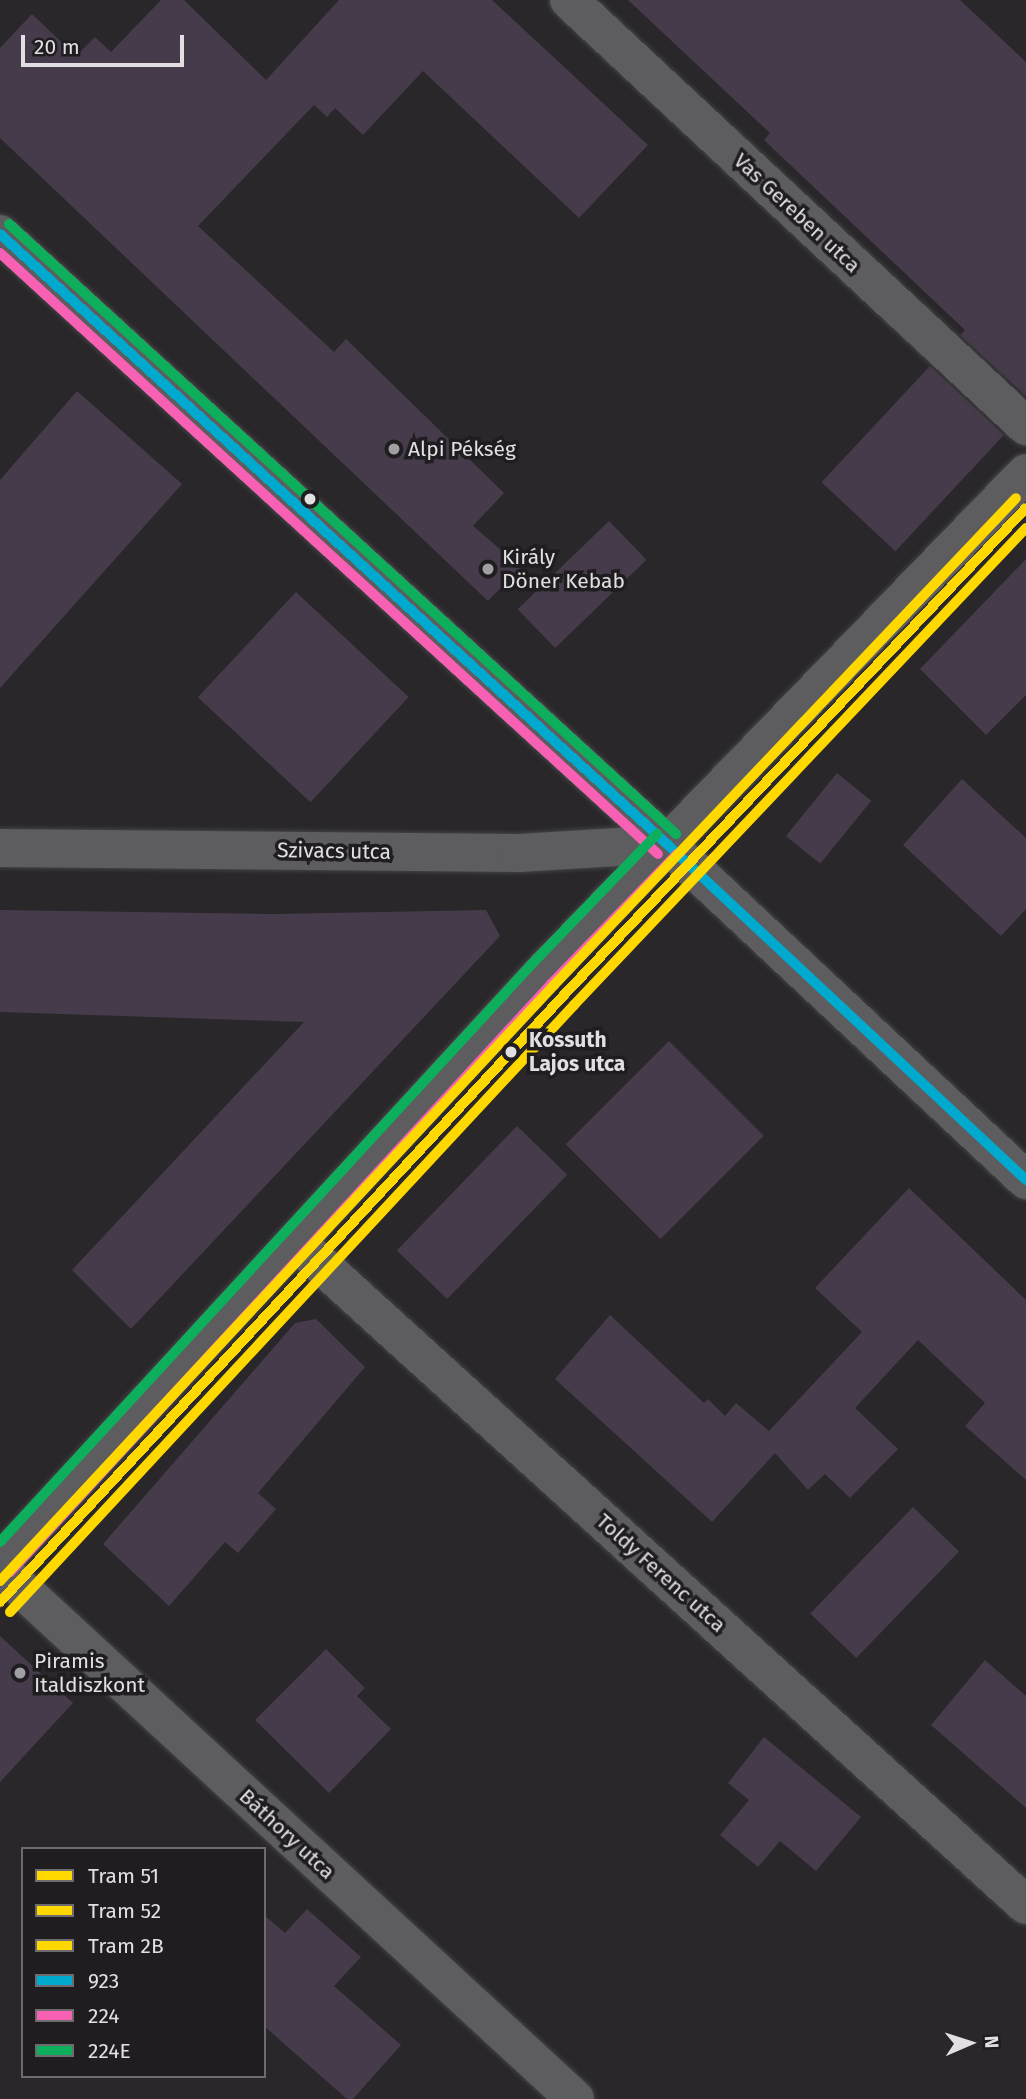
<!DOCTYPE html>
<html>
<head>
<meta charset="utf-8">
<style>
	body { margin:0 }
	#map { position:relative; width:1026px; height:2099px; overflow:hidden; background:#29272a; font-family:"Fira Sans",sans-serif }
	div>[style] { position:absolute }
	.building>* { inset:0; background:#463b4a; transform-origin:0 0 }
	.roads { filter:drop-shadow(0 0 2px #434244) drop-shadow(0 0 2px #434244) }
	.minor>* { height:38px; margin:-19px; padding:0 19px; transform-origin:19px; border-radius:19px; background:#5d5c5e }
	.tertiary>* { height:38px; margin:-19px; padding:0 19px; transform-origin:19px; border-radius:19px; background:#5d5c5e }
	.bus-1>* { height:10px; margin:-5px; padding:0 5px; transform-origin:5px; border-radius:5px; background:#00a9ce }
	.bus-2>* { height:10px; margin:-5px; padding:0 5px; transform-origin:5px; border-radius:5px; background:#f860b3 }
	.bus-3>* { height:10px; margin:-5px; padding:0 5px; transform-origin:5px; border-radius:5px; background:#0daf5c }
	.tram-1>* { height:10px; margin:-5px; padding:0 5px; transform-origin:5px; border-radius:5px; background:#ffd800 }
	.tram-2>* { height:10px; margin:-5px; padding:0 5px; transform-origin:5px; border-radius:5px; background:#ffd800 }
	.tram-3>* { height:10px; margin:-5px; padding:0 5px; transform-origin:5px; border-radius:5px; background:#ffd800 }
	.dots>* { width:19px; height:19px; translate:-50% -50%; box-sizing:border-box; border:4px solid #201d21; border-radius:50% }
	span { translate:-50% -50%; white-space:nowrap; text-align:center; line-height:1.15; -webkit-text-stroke:7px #201d21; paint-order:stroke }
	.street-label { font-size:21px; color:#e1dfe2 }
	.poi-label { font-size:21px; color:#e1dfe2 }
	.left { translate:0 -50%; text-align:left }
	.stop-label { font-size:21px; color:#e1dfe2; font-weight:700 }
	.legend { position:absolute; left:21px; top:1847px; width:245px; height:231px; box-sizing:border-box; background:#201d21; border:2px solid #6d6b6e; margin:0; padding:9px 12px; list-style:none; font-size:21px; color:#e1dfe2 }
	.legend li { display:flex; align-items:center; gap:14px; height:35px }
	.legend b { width:35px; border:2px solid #6d6b6e }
	.north { position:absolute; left:935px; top:2008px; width:70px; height:70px; -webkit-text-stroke:5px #201d21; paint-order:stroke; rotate:87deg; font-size:19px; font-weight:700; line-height:28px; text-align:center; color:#e1dfe2 }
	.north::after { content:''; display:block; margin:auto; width:24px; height:32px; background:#e1dfe2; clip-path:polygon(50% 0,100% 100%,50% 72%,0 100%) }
	.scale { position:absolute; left:21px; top:35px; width:163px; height:32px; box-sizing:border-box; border:4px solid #e1dfe2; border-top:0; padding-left:9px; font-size:21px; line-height:24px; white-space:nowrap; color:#e1dfe2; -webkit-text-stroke:5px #201d21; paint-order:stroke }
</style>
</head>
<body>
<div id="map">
	<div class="building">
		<div style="clip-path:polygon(161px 0,184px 0,266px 80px,339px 0,492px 0,648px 145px,579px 218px,423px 71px,363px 135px,335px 108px,327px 117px,314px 105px,198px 226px,334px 352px,346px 339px,504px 493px,473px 526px,521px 567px,488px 601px,0 138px,0 48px,32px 14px,76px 56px,95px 37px,111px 52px)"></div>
		<div style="clip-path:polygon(628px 0,960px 0,1026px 62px,1026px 396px,960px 335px,965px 330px,764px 140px,770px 133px)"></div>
		<div style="left:930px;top:366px;width:101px;height:159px;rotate:43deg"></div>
		<div style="clip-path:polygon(77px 391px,182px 484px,0 688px,0 480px)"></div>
		<div style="left:609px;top:521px;width:54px;height:127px;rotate:46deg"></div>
		<div style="clip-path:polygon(1026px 559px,1026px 695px,986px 735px,920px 669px)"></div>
		<div style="left:296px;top:592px;width:154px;height:144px;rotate:43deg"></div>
		<div style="left:837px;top:773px;width:44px;height:81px;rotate:39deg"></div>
		<div style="clip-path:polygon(962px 779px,1026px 838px,1026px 909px,1001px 936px,903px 845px)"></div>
		<div style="clip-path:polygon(0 910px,275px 914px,486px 910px,500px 936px,131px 1329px,72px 1270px,304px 1022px,0 1012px)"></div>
		<div style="left:669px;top:1041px;width:134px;height:146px;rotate:45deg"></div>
		<div style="left:517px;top:1126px;width:70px;height:173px;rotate:44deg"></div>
		<div style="clip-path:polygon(909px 1188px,1026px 1300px,1026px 1480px,965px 1426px,985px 1403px,918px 1340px,855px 1408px,898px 1449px,850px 1498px,825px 1474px,808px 1490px,775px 1453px,712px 1522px,555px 1379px,610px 1315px,704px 1403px,708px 1399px,725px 1416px,736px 1403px,769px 1431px,862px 1332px,815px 1288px)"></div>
		<div style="clip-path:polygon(316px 1319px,365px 1367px,258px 1493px,276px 1509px,238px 1553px,225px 1542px,169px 1606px,103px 1544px,295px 1323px)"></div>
		<div style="left:913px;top:1507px;width:64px;height:148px;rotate:44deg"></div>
		<div style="clip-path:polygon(0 1636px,73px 1703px,0 1782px)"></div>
		<div style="clip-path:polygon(326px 1649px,365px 1688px,357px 1696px,391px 1729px,329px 1793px,255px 1720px)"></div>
		<div style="clip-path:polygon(985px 1660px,1026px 1696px,1026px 1808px,931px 1725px)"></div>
		<div style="clip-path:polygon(764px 1737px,861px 1817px,816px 1871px,780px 1841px,758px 1867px,720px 1835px,749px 1800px,728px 1783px)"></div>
		<div style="clip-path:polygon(307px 1909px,361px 1957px,334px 1986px,401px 2045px,353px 2099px,347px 2099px,264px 2026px,264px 1915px,285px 1933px)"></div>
	</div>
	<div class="roads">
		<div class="minor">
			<div style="left:569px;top:0;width:625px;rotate:42.99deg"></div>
			<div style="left:0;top:848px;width:519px;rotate:0.55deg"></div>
			<div style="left:519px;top:853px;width:148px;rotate:-3.5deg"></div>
			<div style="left:296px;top:1242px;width:986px;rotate:42.25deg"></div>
			<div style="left:0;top:1563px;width:800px;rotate:-47.43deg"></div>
			<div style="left:541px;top:974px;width:697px;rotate:-45.93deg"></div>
			<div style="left:0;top:1569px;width:782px;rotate:42.67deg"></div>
		</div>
		<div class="tertiary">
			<div style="left:0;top:234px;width:904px;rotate:42.44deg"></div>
			<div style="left:667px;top:844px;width:492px;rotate:43.1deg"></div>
		</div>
	</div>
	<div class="bus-1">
		<div style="left:0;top:234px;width:904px;rotate:42.44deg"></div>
		<div style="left:667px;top:844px;width:492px;rotate:43.1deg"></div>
	</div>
	<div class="bus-2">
		<div style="left:0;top:253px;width:891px;rotate:42.41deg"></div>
		<div style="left:10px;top:1572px;width:799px;rotate:-47.38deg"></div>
		<div style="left:551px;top:984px;width:181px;rotate:-45.9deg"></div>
	</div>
	<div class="bus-3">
		<div style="left:9px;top:224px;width:904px;rotate:42.44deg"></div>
		<div style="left:0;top:1542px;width:784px;rotate:-47.38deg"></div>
		<div style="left:531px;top:965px;width:182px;rotate:-46.1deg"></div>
	</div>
	<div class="tram-1">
		<div style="left:0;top:1602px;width:829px;rotate:-47.1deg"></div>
		<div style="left:564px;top:995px;width:671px;rotate:-46.51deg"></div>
	</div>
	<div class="tram-2">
		<div style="left:10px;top:1612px;width:829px;rotate:-47.1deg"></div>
		<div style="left:574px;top:1005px;width:657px;rotate:-46.54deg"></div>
	</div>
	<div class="tram-3">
		<div style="left:0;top:1581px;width:814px;rotate:-47.09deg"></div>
		<div style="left:554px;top:985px;width:671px;rotate:-46.51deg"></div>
	</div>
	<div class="dots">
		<div style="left:394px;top:449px;background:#a19fa2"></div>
		<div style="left:310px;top:499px;background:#e1dfe2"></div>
		<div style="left:488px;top:569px;background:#a19fa2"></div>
		<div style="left:511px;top:1052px;background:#e1dfe2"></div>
		<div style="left:20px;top:1673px;background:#a19fa2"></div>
	</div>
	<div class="street-label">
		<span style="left:797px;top:213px;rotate:43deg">Vas Gereben utca</span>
		<span style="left:334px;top:851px;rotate:1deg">Szivacs utca</span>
		<span style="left:661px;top:1573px;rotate:42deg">Toldy Ferenc utca</span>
		<span style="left:287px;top:1834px;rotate:43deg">Báthory utca</span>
	</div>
	<div class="poi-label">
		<span class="left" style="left:408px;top:449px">Alpi Pékség</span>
		<span class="left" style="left:502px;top:569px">Király<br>Döner Kebab</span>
		<span class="left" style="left:34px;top:1673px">Piramis<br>Italdiszkont</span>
	</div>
	<div class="stop-label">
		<span class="left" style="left:529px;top:1052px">Kossuth<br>Lajos utca</span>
	</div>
	<ul class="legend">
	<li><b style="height:9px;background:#ffd800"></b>Tram 51</li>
	<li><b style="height:9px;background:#ffd800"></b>Tram 52</li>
	<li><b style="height:9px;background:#ffd800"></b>Tram 2B</li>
	<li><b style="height:9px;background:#00a9ce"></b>923</li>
	<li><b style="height:9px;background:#f860b3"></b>224</li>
	<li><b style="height:9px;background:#0daf5c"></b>224E</li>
	</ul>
	<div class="north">N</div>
	<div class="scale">20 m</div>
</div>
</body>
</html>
